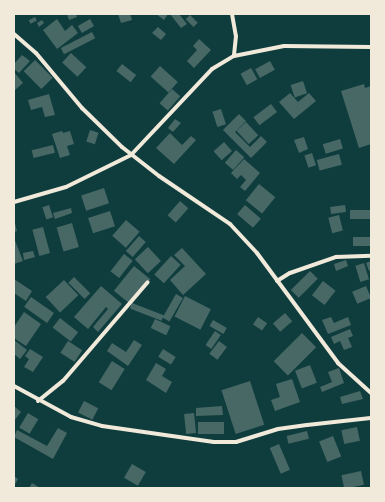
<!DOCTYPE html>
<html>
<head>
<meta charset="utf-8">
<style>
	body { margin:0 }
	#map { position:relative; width:385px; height:502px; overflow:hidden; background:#0f3d3e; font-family:"Noto Sans",sans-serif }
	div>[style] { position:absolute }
	.building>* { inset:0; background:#486865; transform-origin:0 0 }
	.minor>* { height:4px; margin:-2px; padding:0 2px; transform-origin:2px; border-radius:2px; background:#f1e9da }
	span { translate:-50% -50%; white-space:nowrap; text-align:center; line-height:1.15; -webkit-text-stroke:3.5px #f1e9da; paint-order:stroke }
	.frame { position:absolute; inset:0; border:15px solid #f1e9da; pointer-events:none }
</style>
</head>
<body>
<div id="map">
	<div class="building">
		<div style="clip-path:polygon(67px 14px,76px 14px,77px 17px,69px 20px)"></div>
		<div style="clip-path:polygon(118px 14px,130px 14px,132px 20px,121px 23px)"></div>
		<div style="clip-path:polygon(156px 14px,168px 14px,164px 20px)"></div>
		<div style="clip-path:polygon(170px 14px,179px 14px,187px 24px,181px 28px)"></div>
		<div style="left:190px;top:15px;width:11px;height:6px;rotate:45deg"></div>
		<div style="left:35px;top:17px;width:4px;height:7px;rotate:63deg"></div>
		<div style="clip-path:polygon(57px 19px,65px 31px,72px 25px,78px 33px,57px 49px,43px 30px)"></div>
		<div style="left:90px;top:19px;width:8px;height:14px;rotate:60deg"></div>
		<div style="clip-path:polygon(42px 20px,44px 23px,39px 27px,37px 23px)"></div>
		<div style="clip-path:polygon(158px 27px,166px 34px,161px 40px,152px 33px)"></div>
		<div style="left:92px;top:32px;width:7px;height:35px;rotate:63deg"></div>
		<div style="clip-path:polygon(199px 39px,211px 50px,194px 68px,187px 61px,197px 50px,193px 46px)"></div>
		<div style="left:71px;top:53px;width:21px;height:13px;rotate:43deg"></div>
		<div style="clip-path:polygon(22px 55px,30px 61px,19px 73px,14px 69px,14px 64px)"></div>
		<div style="left:35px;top:60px;width:25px;height:16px;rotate:45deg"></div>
		<div style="left:270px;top:61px;width:10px;height:17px;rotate:61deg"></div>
		<div style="left:122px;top:64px;width:18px;height:9px;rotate:38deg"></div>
		<div style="left:160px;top:66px;width:24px;height:14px;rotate:42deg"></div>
		<div style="left:251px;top:68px;width:13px;height:12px;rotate:61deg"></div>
		<div style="clip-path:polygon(14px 72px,23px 83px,15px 90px,14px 89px)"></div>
		<div style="left:303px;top:81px;width:13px;height:13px;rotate:72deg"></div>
		<div style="clip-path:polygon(364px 84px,365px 88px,371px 86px,371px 144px,359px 148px,341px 91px)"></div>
		<div style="left:172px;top:89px;width:11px;height:19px;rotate:41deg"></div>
		<div style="clip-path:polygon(290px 93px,298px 102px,309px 93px,316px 101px,294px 119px,279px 102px)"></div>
		<div style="clip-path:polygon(49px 94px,55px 115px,45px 117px,42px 107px,31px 110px,28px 100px)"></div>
		<div style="left:271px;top:104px;width:10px;height:22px;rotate:53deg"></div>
		<div style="left:221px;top:109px;width:16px;height:9px;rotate:72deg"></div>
		<div style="clip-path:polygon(239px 114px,246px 121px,235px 132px,250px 147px,261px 136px,267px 142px,251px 158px,223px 130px)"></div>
		<div style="clip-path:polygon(175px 119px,181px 123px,173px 132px,168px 128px)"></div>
		<div style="left:246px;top:122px;width:18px;height:13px;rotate:47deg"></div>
		<div style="left:90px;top:130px;width:9px;height:12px;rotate:18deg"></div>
		<div style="clip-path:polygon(62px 131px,63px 133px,70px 131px,74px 144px,67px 146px,70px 155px,60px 158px,52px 134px)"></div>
		<div style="clip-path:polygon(170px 133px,182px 145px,191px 136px,196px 140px,174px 164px,156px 148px)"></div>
		<div style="clip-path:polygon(304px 137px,308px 149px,299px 153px,294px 140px)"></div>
		<div style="left:340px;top:139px;width:10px;height:18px;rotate:73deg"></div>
		<div style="left:224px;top:142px;width:12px;height:14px;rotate:48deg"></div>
		<div style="left:53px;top:145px;width:8px;height:22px;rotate:76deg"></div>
		<div style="left:236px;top:150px;width:11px;height:17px;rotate:41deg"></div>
		<div style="left:312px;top:153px;width:13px;height:8px;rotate:72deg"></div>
		<div style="left:339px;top:154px;width:11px;height:23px;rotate:75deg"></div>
		<div style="clip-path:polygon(244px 159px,260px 173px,245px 191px,240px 187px,246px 180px,241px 175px,237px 179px,231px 173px)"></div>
		<div style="left:259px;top:184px;width:21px;height:21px;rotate:39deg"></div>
		<div style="left:104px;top:188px;width:16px;height:24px;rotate:72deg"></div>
		<div style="left:180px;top:201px;width:11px;height:19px;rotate:41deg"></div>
		<div style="left:49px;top:205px;width:13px;height:7px;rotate:72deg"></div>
		<div style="left:245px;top:205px;width:21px;height:12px;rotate:41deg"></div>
		<div style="left:345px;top:205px;width:7px;height:15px;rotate:82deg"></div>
		<div style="clip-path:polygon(71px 208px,72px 213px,55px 219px,53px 213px)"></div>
		<div style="left:371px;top:210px;width:9px;height:21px;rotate:90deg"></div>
		<div style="left:110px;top:211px;width:16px;height:23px;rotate:72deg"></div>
		<div style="left:339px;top:215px;width:16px;height:11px;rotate:76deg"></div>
		<div style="clip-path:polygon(14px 219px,17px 231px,14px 232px)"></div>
		<div style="left:126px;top:220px;width:18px;height:21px;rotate:41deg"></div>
		<div style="left:72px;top:223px;width:25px;height:16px;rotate:74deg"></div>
		<div style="left:43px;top:227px;width:27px;height:11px;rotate:75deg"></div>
		<div style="left:139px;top:236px;width:9px;height:20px;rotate:41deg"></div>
		<div style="left:370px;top:237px;width:9px;height:17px;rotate:90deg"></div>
		<div style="clip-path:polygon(14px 238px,23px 261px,14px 264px)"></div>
		<div style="left:148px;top:247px;width:19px;height:18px;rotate:47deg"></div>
		<div style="clip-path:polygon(182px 248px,206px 274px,183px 295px,170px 280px,185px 266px,174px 255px)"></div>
		<div style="clip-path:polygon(33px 251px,35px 257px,24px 260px,23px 253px)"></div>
		<div style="left:124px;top:254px;width:11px;height:22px;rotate:38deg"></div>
		<div style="left:171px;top:256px;width:13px;height:25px;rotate:42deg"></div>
		<div style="clip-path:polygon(346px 260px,348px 266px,336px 271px,334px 264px)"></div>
		<div style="clip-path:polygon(371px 261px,371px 270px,369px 271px,366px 263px)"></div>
		<div style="left:364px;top:263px;width:17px;height:9px;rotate:73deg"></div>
		<div style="left:134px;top:266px;width:21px;height:32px;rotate:39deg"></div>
		<div style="left:310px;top:271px;width:11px;height:27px;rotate:45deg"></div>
		<div style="left:74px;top:277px;width:23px;height:8px;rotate:45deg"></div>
		<div style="clip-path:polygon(14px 279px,32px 291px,26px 301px,14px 293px)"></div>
		<div style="left:64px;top:280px;width:21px;height:25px;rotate:47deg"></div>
		<div style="left:323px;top:281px;width:16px;height:18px;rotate:38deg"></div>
		<div style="clip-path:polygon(101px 286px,122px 304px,98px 332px,93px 327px,108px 309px,106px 307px,88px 329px,74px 317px)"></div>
		<div style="left:366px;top:286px;width:13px;height:15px;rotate:67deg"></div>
		<div style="left:176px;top:294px;width:8px;height:27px;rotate:30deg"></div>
		<div style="left:185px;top:296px;width:29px;height:23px;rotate:27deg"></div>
		<div style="left:31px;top:297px;width:28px;height:12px;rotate:35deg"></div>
		<div style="left:132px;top:303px;width:34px;height:6px;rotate:21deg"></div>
		<div style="clip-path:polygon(24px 312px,41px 324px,26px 346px,14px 338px,14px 327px)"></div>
		<div style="left:285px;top:313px;width:11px;height:16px;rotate:49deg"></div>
		<div style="left:258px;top:317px;width:11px;height:9px;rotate:34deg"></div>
		<div style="clip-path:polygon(331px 317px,334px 323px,348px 317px,351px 325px,328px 334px,322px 320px)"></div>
		<div style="left:60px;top:318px;width:23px;height:12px;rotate:38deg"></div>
		<div style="left:155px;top:319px;width:17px;height:10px;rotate:25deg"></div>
		<div style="left:213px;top:320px;width:16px;height:7px;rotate:30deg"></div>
		<div style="clip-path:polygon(350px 329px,353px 336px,348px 338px,352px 347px,344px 350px,340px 341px,334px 344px,331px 337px)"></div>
		<div style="left:215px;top:331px;width:7px;height:17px;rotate:34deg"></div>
		<div style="left:302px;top:333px;width:20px;height:40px;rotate:45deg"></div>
		<div style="clip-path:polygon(14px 340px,27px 350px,20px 359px,14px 354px)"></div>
		<div style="clip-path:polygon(134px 340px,142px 345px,128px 366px,107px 351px,112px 343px,126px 352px)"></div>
		<div style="left:68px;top:341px;width:17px;height:14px;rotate:33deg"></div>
		<div style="left:219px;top:341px;width:10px;height:16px;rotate:37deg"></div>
		<div style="clip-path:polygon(30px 349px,43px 357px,33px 372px,24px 367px,29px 359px,25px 356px)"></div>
		<div style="left:163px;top:349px;width:15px;height:9px;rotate:32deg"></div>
		<div style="left:112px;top:361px;width:15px;height:25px;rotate:32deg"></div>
		<div style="clip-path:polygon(156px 363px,166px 369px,162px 376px,172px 382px,166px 393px,146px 380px)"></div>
		<div style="left:310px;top:365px;width:19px;height:16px;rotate:69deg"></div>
		<div style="clip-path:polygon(339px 368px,344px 383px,322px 392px,320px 387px,332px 382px,328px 372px)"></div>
		<div style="clip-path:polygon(292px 379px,300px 402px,275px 411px,271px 400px,280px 397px,276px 384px)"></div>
		<div style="left:250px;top:381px;width:46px;height:30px;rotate:72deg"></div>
		<div style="clip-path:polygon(360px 391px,363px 399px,342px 404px,340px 397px)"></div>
		<div style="left:84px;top:401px;width:16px;height:13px;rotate:27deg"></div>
		<div style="clip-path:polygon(14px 406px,21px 412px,14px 421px)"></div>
		<div style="clip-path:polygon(222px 406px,223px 415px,196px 416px,196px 408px)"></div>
		<div style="left:28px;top:413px;width:12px;height:17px;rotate:31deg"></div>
		<div style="left:194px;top:413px;width:20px;height:10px;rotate:84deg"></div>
		<div style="left:198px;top:422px;width:26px;height:12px"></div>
		<div style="left:357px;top:427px;width:14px;height:16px;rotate:78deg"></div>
		<div style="clip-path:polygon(58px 428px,67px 433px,53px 459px,14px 437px,17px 430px,47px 446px)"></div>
		<div style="left:307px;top:431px;width:8px;height:21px;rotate:76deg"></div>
		<div style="left:333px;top:436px;width:22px;height:15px;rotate:68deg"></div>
		<div style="left:279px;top:444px;width:28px;height:10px;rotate:67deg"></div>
		<div style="left:132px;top:464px;width:16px;height:16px;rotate:30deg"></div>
		<div style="left:361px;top:471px;width:14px;height:20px;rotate:78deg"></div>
		<div style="clip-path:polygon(14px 476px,18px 479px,14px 486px)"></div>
		<div style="clip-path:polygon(32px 483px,40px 488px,29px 488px)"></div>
	</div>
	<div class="minor">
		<div style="left:232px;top:14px;width:22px;rotate:80deg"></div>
		<div style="left:236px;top:36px;width:20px;rotate:96deg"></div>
		<div style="left:14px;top:34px;width:29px;rotate:41deg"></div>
		<div style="left:36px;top:53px;width:72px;rotate:50.1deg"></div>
		<div style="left:82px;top:108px;width:56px;rotate:44.3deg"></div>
		<div style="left:122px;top:147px;width:47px;rotate:38.1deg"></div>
		<div style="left:159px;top:176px;width:86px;rotate:34.1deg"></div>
		<div style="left:230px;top:224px;width:40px;rotate:47deg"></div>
		<div style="left:257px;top:253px;width:137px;rotate:53.6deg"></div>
		<div style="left:338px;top:363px;width:45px;rotate:42.3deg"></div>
		<div style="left:14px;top:202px;width:54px;rotate:-16.1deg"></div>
		<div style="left:66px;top:187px;width:72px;rotate:-26.2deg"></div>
		<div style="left:131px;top:155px;width:118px;rotate:-46.7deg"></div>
		<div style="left:212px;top:69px;width:26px;rotate:-31deg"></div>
		<div style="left:234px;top:56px;width:51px;rotate:-11.3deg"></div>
		<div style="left:284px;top:46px;width:87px;rotate:0.7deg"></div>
		<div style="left:277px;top:281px;width:15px;rotate:-32deg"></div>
		<div style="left:290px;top:273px;width:49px;rotate:-19.2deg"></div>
		<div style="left:336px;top:257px;width:35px;rotate:-2deg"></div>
		<div style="left:14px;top:386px;width:65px;rotate:28.5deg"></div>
		<div style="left:71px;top:417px;width:32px;rotate:16deg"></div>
		<div style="left:102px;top:426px;width:113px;rotate:8.1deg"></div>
		<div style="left:214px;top:442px;width:22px"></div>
		<div style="left:236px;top:442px;width:44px;rotate:-17.2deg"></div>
		<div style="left:278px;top:429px;width:29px;rotate:-8deg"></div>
		<div style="left:307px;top:425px;width:64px;rotate:-6.2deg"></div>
		<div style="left:38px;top:401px;width:32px;rotate:-39deg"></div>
		<div style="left:63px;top:381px;width:130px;rotate:-49.4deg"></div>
	</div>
	<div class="frame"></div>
</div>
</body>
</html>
